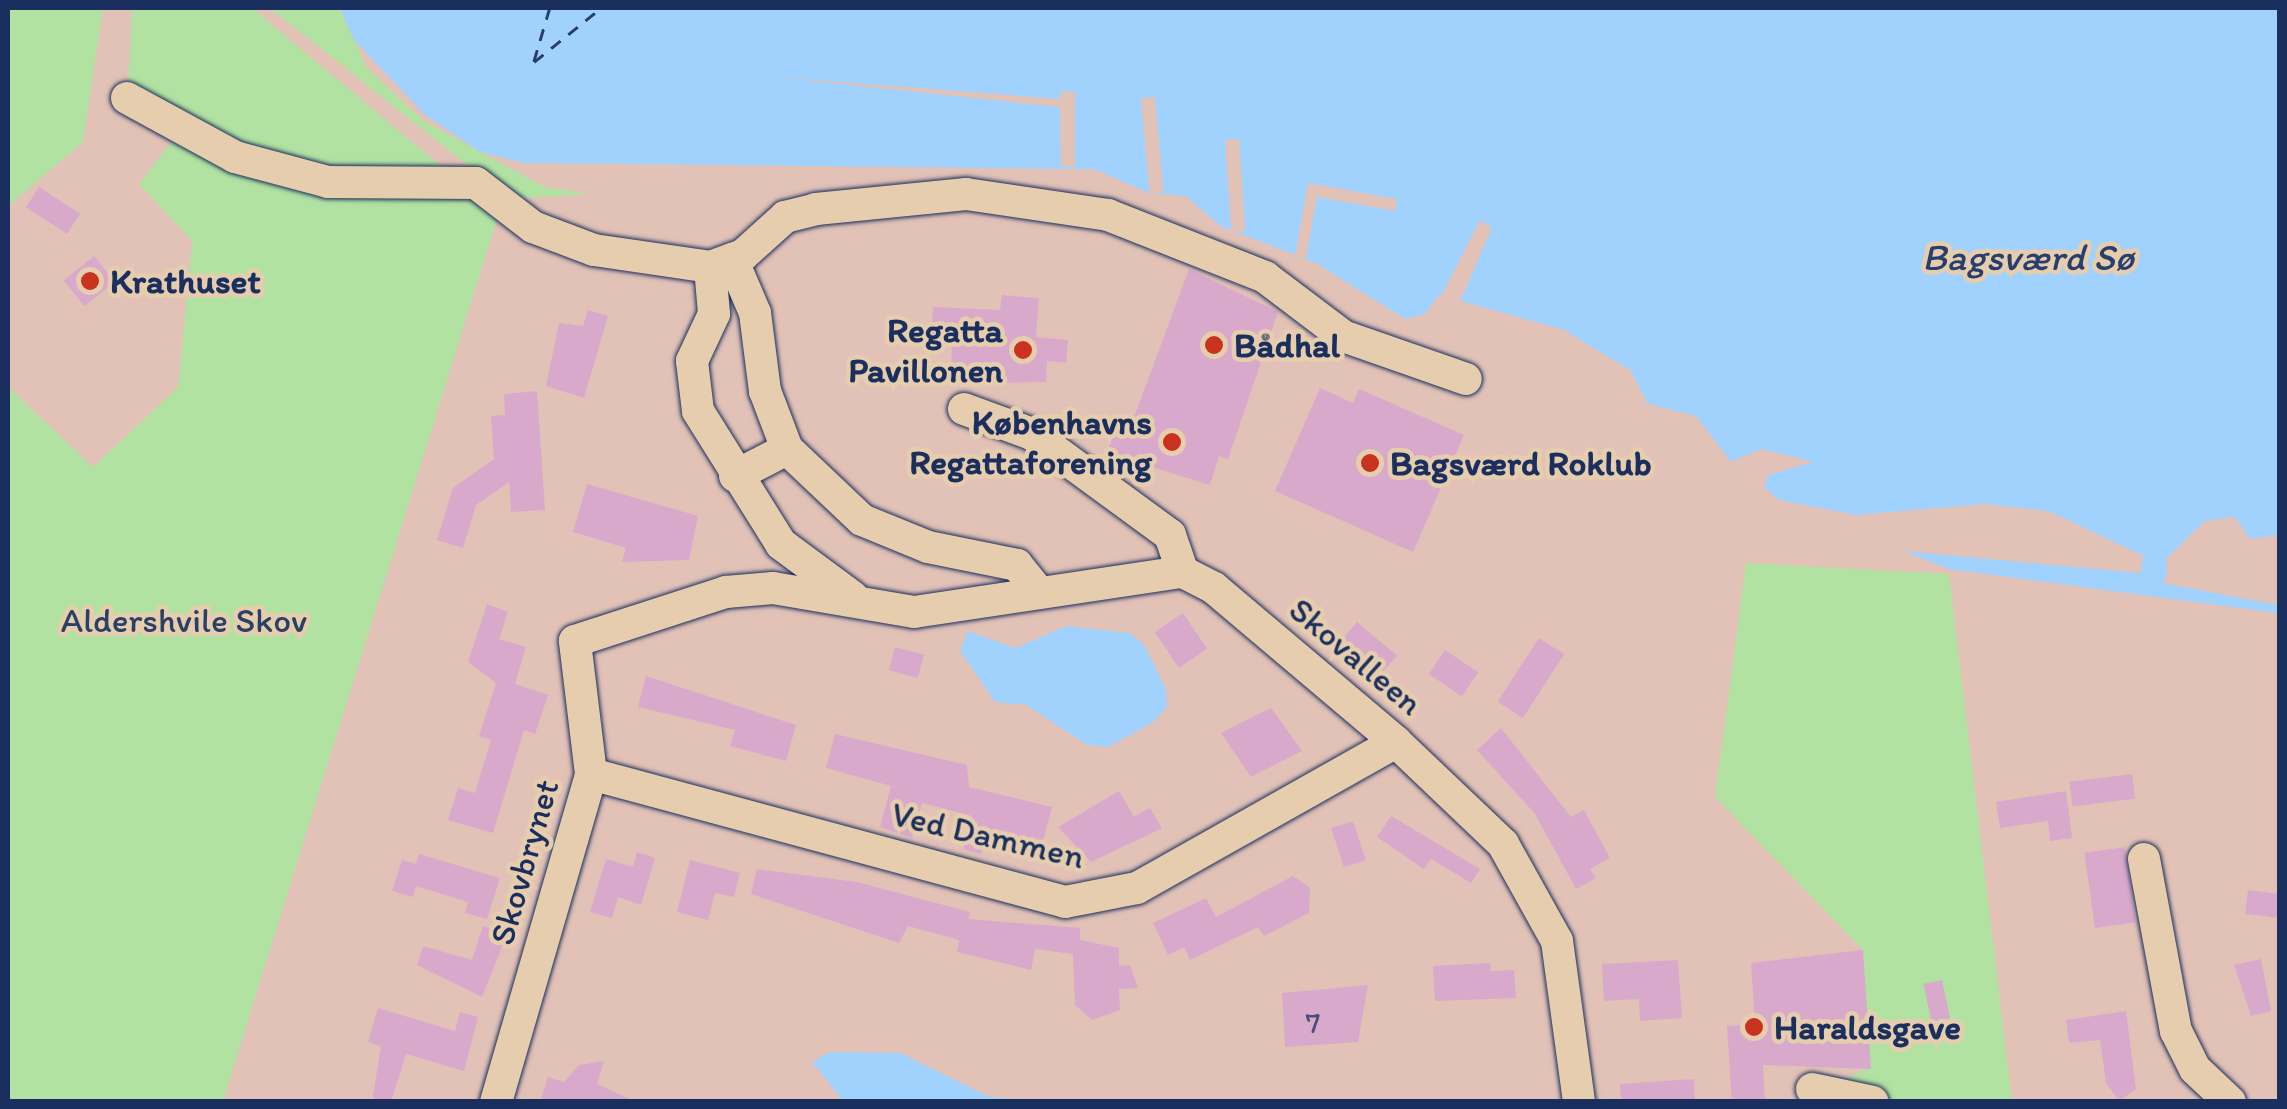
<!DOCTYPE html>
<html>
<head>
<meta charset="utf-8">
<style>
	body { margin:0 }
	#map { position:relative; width:2287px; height:1109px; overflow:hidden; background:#e2c2b7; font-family:Itim,sans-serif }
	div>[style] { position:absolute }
	.green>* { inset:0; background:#b1e2a1 }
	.water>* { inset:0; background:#a1d1fd }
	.pier>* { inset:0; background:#e2c2b7; transform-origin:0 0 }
	.canal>* { height:25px; margin:-12.5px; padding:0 12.5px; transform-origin:12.5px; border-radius:12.5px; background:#a1d1fd }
	.ferry>* { height:2.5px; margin-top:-1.25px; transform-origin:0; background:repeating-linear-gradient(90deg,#283f6e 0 12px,transparent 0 22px) }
	.building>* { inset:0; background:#d8a9cb; transform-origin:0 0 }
	.roads { filter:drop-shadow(0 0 2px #1b2f5e) drop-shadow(0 0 2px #1b2f5e) }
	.minor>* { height:32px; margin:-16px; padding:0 16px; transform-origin:16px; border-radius:16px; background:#e6cdae }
	.dots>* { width:28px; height:28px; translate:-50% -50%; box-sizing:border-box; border:5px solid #e6cdae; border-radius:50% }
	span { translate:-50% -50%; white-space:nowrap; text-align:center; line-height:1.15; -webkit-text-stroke:9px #e6cdae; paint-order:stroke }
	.number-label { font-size:30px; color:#4a4e79 }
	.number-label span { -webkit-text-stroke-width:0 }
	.poi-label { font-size:35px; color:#1b2f5e; font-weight:700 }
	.left { translate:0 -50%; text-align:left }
	.right { translate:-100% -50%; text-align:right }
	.park-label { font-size:35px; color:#2a4165 }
	.street-label { font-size:35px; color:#1b2f5e }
	.water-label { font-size:38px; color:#283f6e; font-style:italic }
	.frame { position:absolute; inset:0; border:10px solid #1b2f5e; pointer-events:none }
</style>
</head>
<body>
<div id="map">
	<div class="green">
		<div style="clip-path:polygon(8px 8px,103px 8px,83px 142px,8px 206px)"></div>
		<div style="clip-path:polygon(132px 8px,252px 8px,455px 178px,328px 176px,234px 149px,128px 89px)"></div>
		<div style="clip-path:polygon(270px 8px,340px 8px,366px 67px,424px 121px,545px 187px,590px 194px,510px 199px)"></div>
		<div style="clip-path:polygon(172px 141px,464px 191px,498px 216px,223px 1101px,8px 1101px,8px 387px,93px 467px,178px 387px,192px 241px,139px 184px)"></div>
		<div style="clip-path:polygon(1746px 563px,1949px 574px,2012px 1101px,1802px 1101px,1866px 1069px,1863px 950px,1715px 797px)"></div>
	</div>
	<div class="water">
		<div style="clip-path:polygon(340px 8px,2279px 8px,2279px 535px,2250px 539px,2235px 517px,2205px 521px,2161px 564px,2048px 511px,1986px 504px,1856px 515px,1779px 500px,1764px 487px,1768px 475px,1813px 462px,1761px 449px,1731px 462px,1696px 416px,1648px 404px,1630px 370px,1564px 330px,1439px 295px,1425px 314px,1405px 319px,1316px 263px,1220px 226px,1186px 196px,1149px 193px,1094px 169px,524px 163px,480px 152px,425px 115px,354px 40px)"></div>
		<div style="clip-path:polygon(1903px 551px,2162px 575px,2163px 583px,2279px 605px,2277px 613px,1949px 569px)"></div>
		<div style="clip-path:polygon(1067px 626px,1130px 633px,1144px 645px,1166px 689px,1167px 707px,1152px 723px,1108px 747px,1087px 745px,1026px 705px,995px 702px,960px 651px,968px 631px,1015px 648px)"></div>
		<div style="clip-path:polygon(830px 1052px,900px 1053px,990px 1097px,1041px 1101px,843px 1101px,812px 1062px)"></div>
	</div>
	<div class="pier">
		<div style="clip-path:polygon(773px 77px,1060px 99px,1061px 91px,1075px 92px,1075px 167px,1061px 166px,1060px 107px)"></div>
		<div style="left:1155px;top:97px;width:96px;height:14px;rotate:85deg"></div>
		<div style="left:1239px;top:139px;width:92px;height:14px;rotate:86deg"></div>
		<div style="clip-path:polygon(1308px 183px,1397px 199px,1395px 211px,1317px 197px,1306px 258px,1295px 256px)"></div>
		<div style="clip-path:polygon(1480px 220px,1492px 228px,1460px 301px,1469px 311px,1441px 301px,1433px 312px)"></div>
	</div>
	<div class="canal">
		<div style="left:2153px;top:574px;width:11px;rotate:-85deg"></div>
	</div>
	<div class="ferry">
		<div style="left:550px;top:8px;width:56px;rotate:106.5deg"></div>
		<div style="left:534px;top:62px;width:86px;rotate:-38.9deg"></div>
	</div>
	<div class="building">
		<div style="left:39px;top:187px;width:49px;height:24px;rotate:33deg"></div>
		<div style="left:94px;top:256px;width:33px;height:39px;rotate:51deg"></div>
		<div style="clip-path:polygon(1189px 269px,1278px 312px,1228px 459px,1219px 456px,1210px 485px,1107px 453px,1119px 416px,1133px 420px)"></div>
		<div style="clip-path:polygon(1002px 295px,1039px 298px,1036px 337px,1068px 340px,1066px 363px,1047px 361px,1046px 382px,995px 383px,996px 371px,951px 369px,952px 344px,931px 342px,933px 307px,1000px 310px)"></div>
		<div style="clip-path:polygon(588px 310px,608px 316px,584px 398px,546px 386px,559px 323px,583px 326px)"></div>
		<div style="clip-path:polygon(1320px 388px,1353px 403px,1359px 389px,1464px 435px,1413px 552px,1275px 491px)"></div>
		<div style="clip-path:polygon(537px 391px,545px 510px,511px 512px,509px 482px,476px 505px,463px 548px,437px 540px,453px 488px,494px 459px,491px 416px,505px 415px,504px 394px)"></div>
		<div style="clip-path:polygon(587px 484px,698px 516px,689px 560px,622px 562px,626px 548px,573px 532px)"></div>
		<div style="clip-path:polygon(487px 604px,508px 612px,499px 639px,526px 647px,515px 684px,548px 695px,535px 734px,524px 730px,493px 833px,448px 820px,458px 788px,475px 793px,491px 740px,479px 736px,496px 683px,468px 662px)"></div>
		<div style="left:1183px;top:613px;width:43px;height:34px;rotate:56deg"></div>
		<div style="left:1357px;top:622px;width:52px;height:28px;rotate:40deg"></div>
		<div style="left:1539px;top:638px;width:30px;height:76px;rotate:33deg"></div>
		<div style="left:895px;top:647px;width:30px;height:24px;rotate:15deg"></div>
		<div style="left:1445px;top:650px;width:40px;height:29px;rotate:34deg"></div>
		<div style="clip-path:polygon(646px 676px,796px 725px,786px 761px,730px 746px,735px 730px,638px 707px)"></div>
		<div style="clip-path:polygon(1271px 708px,1302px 751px,1251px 777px,1221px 733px)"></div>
		<div style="clip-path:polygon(1501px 728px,1571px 817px,1584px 810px,1610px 858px,1590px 869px,1596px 878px,1576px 889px,1535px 814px,1477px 750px)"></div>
		<div style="clip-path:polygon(835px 734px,967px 765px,969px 787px,1052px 807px,1041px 849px,985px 839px,981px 854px,963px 849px,972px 816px,922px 803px,912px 838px,880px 827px,891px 786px,826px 768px)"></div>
		<div style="left:2132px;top:774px;width:25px;height:63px;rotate:83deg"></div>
		<div style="clip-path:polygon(1119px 791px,1134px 817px,1150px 808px,1162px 828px,1091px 862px,1058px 827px)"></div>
		<div style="clip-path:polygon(2066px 791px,2072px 838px,2050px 841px,2048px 821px,2000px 828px,1996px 802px)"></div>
		<div style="clip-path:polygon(1391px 816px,1480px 869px,1471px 883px,1431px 859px,1424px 869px,1377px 837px)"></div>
		<div style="left:1353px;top:821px;width:41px;height:23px;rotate:72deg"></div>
		<div style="left:2125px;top:847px;width:76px;height:41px;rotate:82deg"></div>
		<div style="clip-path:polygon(637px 852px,655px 858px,641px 905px,618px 897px,612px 918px,590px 912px,606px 859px,633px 867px)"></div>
		<div style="clip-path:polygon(419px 854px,500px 878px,487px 919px,465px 913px,468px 902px,416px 886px,413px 897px,392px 891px,402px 860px,416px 864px)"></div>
		<div style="clip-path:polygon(690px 860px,740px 873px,734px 897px,715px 893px,708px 920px,677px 912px)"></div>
		<div style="clip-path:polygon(757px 869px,857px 882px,970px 912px,968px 919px,1080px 928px,1080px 940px,1119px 948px,1119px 966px,1130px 965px,1138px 988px,1119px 989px,1120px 1010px,1092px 1020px,1075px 1005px,1073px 954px,1035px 949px,1031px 970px,957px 952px,959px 940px,908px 926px,899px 943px,751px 894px)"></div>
		<div style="clip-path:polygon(1293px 876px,1310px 888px,1309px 913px,1264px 936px,1258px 927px,1190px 960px,1184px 947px,1168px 955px,1153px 923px,1206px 898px,1216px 917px)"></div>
		<div style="left:2248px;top:890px;width:32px;height:24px;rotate:7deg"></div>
		<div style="clip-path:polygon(483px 926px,507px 934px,482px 997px,417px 965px,423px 946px,472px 960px)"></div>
		<div style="clip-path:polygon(1863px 950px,1871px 1069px,1763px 1065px,1765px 1102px,1732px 1102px,1727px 1026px,1755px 1024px,1751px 963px)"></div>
		<div style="clip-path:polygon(2261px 959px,2271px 1011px,2251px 1016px,2234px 965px)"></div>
		<div style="clip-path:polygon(1678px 960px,1682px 1018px,1640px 1021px,1639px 999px,1604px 1001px,1602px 964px)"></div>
		<div style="clip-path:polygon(1490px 963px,1491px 971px,1514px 970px,1516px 998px,1435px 1001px,1433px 966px)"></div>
		<div style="left:1942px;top:980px;width:39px;height:19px;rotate:78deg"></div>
		<div style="clip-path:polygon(1368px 985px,1358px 1042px,1285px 1047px,1282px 993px)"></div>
		<div style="clip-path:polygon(378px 1008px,455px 1031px,460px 1012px,478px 1017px,464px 1071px,406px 1054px,391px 1102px,372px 1102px,381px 1046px,368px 1042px)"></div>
		<div style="clip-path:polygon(2126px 1011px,2136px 1089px,2119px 1101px,2106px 1083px,2100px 1040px,2069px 1043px,2066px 1020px)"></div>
		<div style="clip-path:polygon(604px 1061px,597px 1084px,636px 1102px,540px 1102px,548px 1077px,564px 1082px,579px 1065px)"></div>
		<div style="clip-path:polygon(1694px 1079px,1695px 1102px,1621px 1102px,1620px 1084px)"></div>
	</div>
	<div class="roads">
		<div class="minor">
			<div style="left:127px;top:98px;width:123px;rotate:28.6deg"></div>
			<div style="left:235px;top:157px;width:96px;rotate:15deg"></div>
			<div style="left:328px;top:182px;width:148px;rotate:0.4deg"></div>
			<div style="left:476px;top:183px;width:72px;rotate:37.7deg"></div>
			<div style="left:533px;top:227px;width:65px;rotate:20.7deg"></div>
			<div style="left:594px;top:250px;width:117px;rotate:8.3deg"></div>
			<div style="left:710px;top:267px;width:35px;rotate:-20deg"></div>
			<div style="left:743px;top:255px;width:57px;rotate:-42.1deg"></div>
			<div style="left:785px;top:217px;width:32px;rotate:-14deg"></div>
			<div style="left:816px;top:209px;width:151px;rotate:-5.7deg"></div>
			<div style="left:966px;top:194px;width:144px;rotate:8.4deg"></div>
			<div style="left:1108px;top:215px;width:169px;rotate:21.5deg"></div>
			<div style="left:1265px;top:277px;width:98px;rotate:37.1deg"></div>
			<div style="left:1343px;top:336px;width:130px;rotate:19.3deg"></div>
			<div style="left:732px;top:259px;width:59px;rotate:66.9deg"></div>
			<div style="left:755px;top:313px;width:79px;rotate:82.7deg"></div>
			<div style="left:765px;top:391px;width:62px;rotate:69.2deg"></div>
			<div style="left:787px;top:449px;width:103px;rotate:43.4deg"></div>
			<div style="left:862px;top:520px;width:71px;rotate:22.2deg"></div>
			<div style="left:928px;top:547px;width:91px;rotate:11.4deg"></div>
			<div style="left:1017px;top:565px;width:35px;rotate:51deg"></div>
			<div style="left:710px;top:267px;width:47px;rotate:85.1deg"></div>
			<div style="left:714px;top:314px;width:52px;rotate:115.1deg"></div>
			<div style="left:692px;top:361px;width:50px;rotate:83.2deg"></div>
			<div style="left:698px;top:411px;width:157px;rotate:58deg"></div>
			<div style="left:781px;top:544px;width:89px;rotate:36.4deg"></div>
			<div style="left:964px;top:409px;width:72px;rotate:20.2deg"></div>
			<div style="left:1032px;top:434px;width:171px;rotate:36.2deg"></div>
			<div style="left:1170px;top:535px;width:39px;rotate:71deg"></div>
			<div style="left:735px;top:476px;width:59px;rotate:-27.4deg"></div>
			<div style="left:591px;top:774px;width:491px;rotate:15.1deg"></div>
			<div style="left:1065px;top:902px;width:73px;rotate:-11deg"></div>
			<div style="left:1137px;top:888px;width:297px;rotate:-29.4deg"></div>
			<div style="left:2144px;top:859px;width:175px;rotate:79.5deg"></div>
			<div style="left:2176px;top:1031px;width:42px;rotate:63.4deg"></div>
			<div style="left:2195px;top:1069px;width:48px;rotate:43.3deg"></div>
			<div style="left:1812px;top:1089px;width:62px;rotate:12deg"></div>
			<div style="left:496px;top:1102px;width:341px;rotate:-73.8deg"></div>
			<div style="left:591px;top:774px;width:134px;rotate:-96.9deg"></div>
			<div style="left:575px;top:641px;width:159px;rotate:-18deg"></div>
			<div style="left:726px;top:592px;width:47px;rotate:-4.9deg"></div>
			<div style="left:773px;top:588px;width:143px;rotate:9.7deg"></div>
			<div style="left:914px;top:612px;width:272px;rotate:-8.5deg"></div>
			<div style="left:1183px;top:572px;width:35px;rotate:27deg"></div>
			<div style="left:1214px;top:588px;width:238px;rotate:40.2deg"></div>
			<div style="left:1396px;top:742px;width:148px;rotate:43.6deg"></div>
			<div style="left:1503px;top:844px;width:111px;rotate:60.9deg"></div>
			<div style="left:1557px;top:941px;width:162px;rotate:82.2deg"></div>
		</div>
	</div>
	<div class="dots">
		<div style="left:90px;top:281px;background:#c8321e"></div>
		<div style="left:1214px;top:345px;background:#c8321e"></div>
		<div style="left:1023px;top:350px;background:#c8321e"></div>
		<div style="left:1172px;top:442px;background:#c8321e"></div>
		<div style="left:1370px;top:463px;background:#c8321e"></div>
		<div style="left:1754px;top:1027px;background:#c8321e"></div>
	</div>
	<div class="number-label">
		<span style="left:1313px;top:1023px">7</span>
	</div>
	<div class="poi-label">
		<span class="left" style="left:110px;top:281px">Krathuset</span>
		<span class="right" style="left:1003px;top:350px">Regatta<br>Pavillonen</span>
		<span class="left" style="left:1234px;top:345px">Bådhal</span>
		<span class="right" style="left:1152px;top:442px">Københavns<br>Regattaforening</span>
		<span class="left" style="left:1390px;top:463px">Bagsværd Roklub</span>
		<span class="left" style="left:1774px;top:1027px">Haraldsgave</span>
	</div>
	<div class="park-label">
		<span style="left:184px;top:620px">Aldershvile Skov</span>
	</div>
	<div class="street-label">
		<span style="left:1356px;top:656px;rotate:40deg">Skovalleen</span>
		<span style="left:988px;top:835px;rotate:13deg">Ved Dammen</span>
		<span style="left:524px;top:862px;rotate:-74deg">Skovbrynet</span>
	</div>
	<div class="water-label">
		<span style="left:2028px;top:258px">Bagsværd Sø</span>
	</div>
	<div class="frame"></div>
</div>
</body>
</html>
